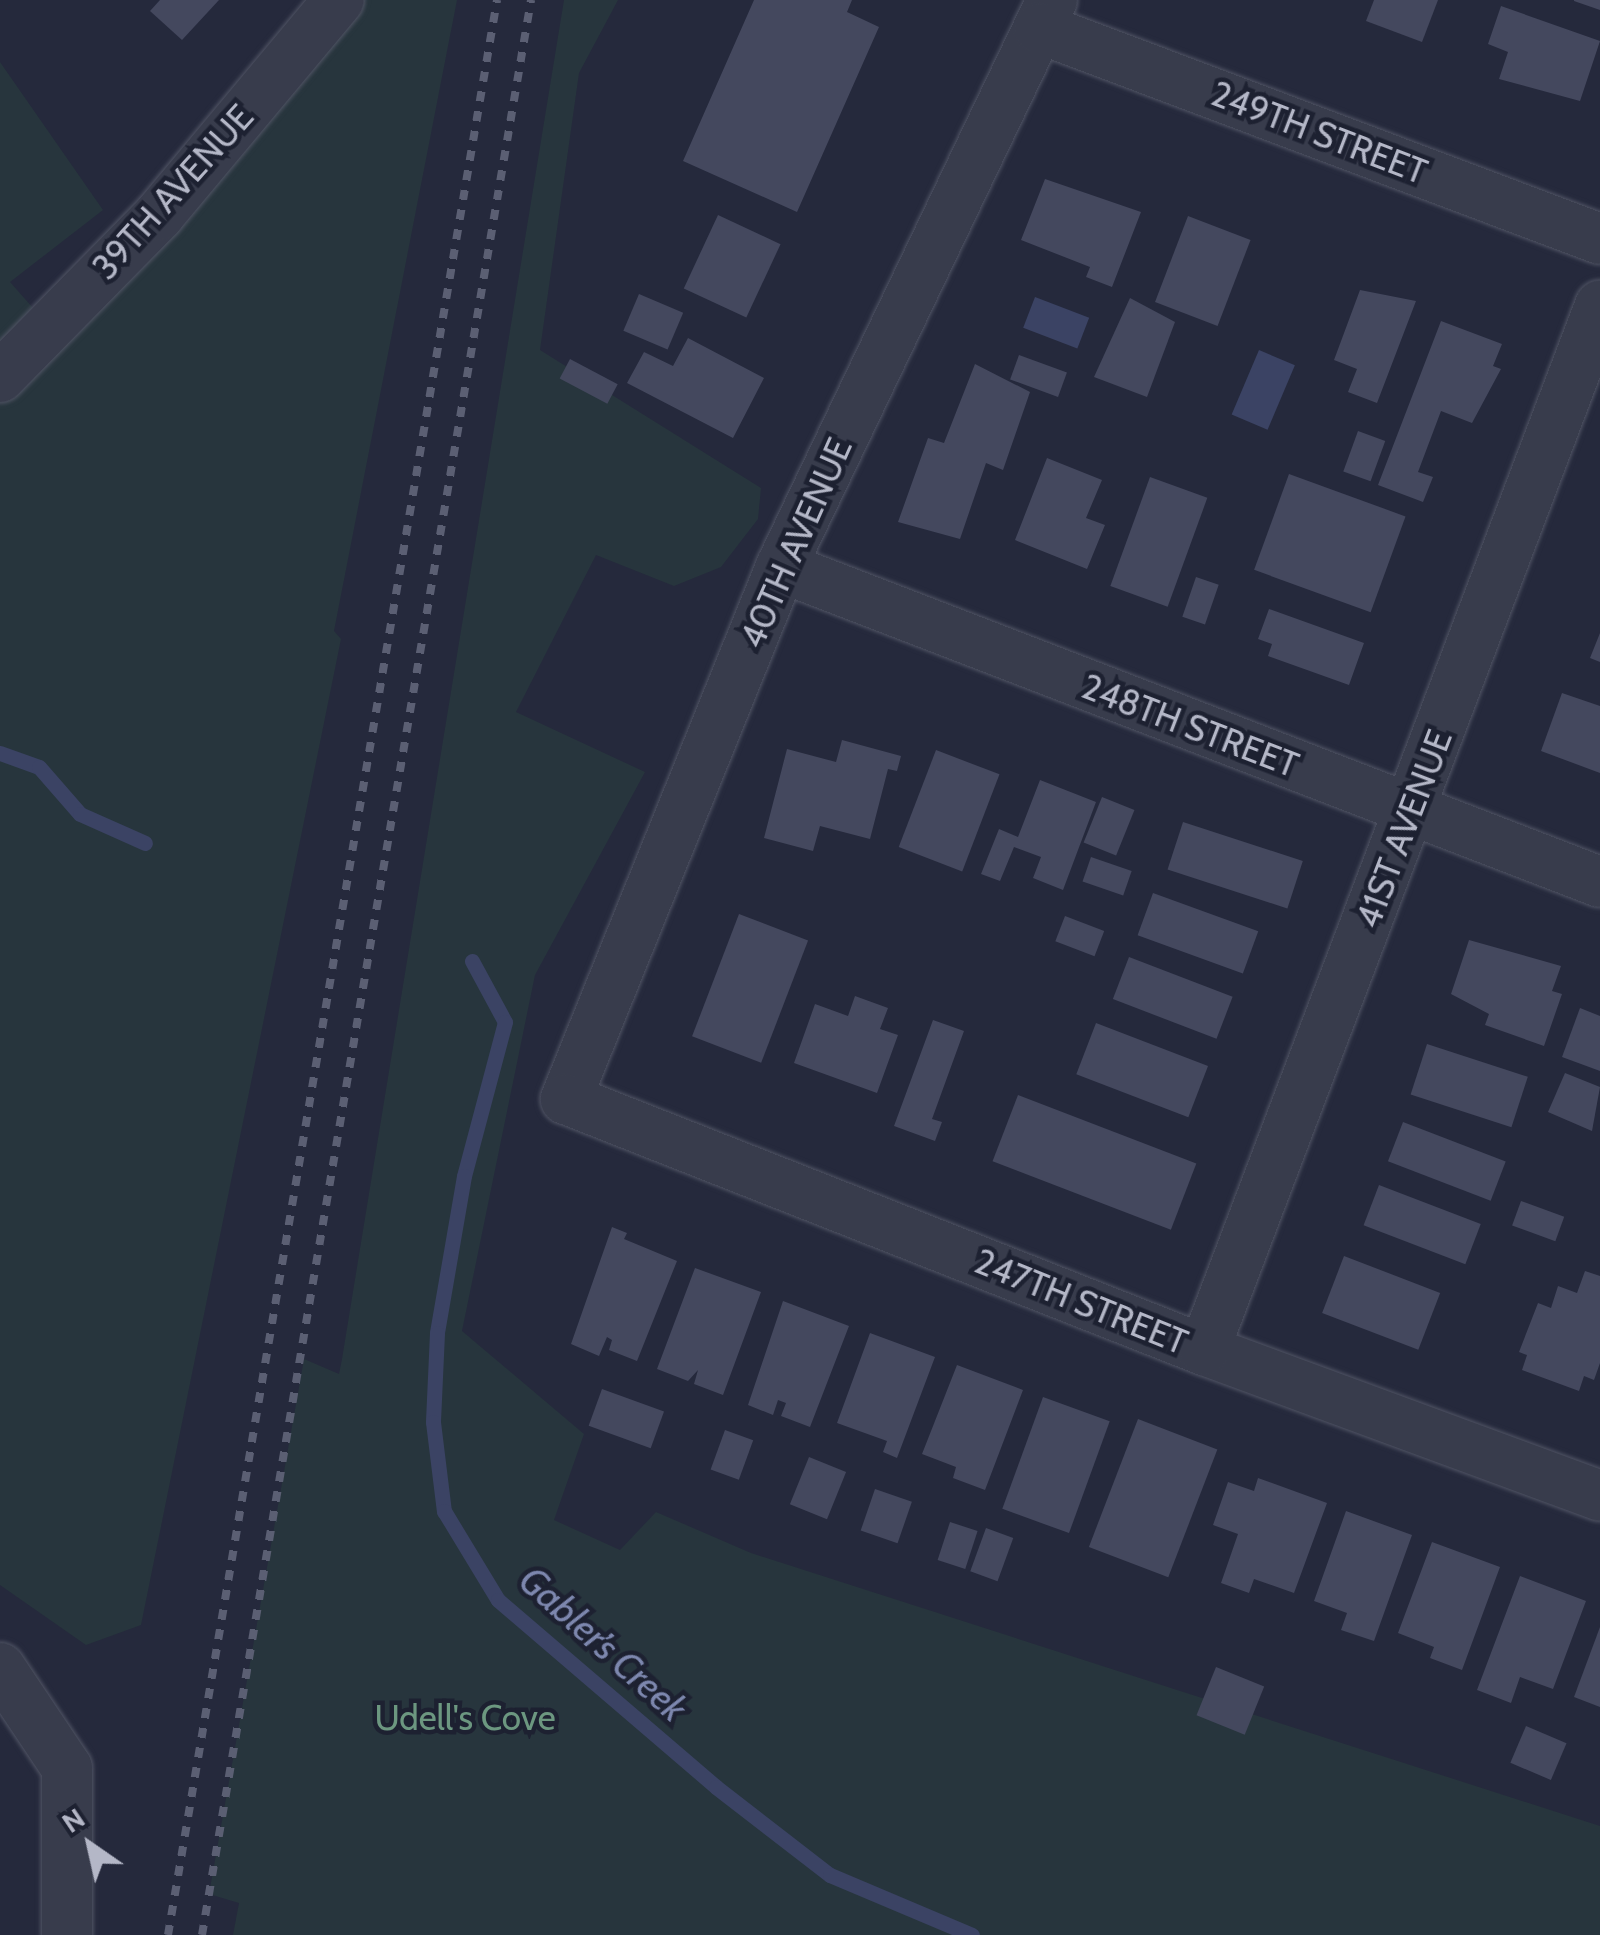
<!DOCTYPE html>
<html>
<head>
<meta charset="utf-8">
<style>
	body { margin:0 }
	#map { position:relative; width:1600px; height:1935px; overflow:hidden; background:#25293c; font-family:Cabin,sans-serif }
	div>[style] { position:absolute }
	.green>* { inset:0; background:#27353d }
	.water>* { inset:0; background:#3b4364; transform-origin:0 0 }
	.stream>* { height:15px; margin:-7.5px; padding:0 7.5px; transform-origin:7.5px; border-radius:7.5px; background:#3b4364 }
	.building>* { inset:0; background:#44485e; transform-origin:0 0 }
	.roads { filter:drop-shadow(0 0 2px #505464) drop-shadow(0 0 2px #505464) }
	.minor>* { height:50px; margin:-25px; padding:0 25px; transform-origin:25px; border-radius:25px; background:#383c4c }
	.rail>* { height:8px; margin-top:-4px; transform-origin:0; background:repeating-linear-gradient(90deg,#5b5f73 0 10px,transparent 0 20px) }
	span { translate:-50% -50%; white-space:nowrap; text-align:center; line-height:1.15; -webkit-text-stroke:9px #1d2131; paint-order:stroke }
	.street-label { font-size:35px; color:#b4b7c7 }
	.park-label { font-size:35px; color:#6c9780 }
	.water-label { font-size:38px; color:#7d87ae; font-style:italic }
	.north { position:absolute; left:40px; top:1795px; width:100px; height:100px; -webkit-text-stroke:8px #1d2131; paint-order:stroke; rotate:326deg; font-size:28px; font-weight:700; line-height:40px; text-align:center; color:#b4b7c7 }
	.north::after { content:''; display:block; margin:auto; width:35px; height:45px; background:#b4b7c7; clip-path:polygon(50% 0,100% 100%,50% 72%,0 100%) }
</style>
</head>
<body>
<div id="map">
	<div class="green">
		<div style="clip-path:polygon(339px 0,457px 0,334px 631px,341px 639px,141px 1625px,86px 1645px,0 1585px,0 62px,103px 210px,10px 282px,49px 326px)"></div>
		<div style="clip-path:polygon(564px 0,618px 0,579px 73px,540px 350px,761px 488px,758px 519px,721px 567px,674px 586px,596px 555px,516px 712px,645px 772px,535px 975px,462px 1331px,584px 1434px,554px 1520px,620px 1550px,656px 1512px,751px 1553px,1600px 1826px,1600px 1935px,233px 1935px,239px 1903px,209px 1894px,304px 1359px,339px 1374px,342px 1359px)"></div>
	</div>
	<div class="water">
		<div style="left:1035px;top:297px;width:58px;height:33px;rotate:21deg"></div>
		<div style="left:1259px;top:350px;width:39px;height:70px;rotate:23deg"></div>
	</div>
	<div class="stream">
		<div style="left:0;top:753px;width:41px;rotate:19.7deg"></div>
		<div style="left:39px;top:767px;width:62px;rotate:48.9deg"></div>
		<div style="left:80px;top:814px;width:71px;rotate:24deg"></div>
		<div style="left:472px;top:961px;width:69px;rotate:61.6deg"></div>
		<div style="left:505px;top:1022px;width:159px;rotate:104.9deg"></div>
		<div style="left:464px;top:1176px;width:159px;rotate:99.8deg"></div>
		<div style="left:437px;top:1333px;width:89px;rotate:92.6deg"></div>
		<div style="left:433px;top:1422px;width:90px;rotate:83deg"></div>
		<div style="left:444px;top:1511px;width:104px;rotate:58.8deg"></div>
		<div style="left:498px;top:1600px;width:287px;rotate:40.6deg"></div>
		<div style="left:716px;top:1787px;width:144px;rotate:37.7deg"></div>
		<div style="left:830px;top:1875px;width:154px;rotate:22.9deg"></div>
	</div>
	<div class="building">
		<div style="clip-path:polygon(160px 0,219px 0,182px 40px,150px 11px)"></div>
		<div style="clip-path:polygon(754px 0,852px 0,847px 12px,879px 27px,797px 212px,683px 161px)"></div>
		<div style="clip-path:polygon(1374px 0,1438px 0,1422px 42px,1366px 21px)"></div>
		<div style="clip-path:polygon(1574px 0,1600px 0,1600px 10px,1574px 1px)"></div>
		<div style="clip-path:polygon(1501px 6px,1600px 41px,1580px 101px,1499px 79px,1508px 52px,1488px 44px)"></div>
		<div style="clip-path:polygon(1045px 179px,1141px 212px,1112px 287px,1086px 277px,1090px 267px,1021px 240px)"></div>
		<div style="left:718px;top:215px;width:69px;height:81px;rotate:25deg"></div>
		<div style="left:1188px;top:216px;width:67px;height:92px;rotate:21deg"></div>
		<div style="clip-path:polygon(1360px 290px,1416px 301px,1377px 403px,1348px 392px,1357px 369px,1334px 360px)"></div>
		<div style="left:639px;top:294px;width:48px;height:40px;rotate:23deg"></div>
		<div style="clip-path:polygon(1130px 298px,1175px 322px,1147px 397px,1094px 377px)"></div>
		<div style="clip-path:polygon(1441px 321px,1502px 344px,1493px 366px,1501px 369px,1472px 423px,1441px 411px,1418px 472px,1433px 477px,1423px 502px,1378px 485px)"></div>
		<div style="clip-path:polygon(688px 338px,764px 378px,733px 438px,627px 383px,644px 352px,673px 366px)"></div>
		<div style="left:1019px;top:355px;width:51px;height:26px;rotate:20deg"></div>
		<div style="left:570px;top:359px;width:54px;height:22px;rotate:28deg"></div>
		<div style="clip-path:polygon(975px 364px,1030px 392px,1003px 470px,986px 463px,960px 539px,898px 522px,928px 438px,944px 443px)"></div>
		<div style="left:1358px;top:431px;width:29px;height:43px;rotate:20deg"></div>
		<div style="clip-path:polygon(1047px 458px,1102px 480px,1086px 518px,1105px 525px,1087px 569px,1015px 540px)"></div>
		<div style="left:1289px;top:474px;width:124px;height:102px;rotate:20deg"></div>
		<div style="left:1150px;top:477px;width:61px;height:116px;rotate:20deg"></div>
		<div style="left:1196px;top:577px;width:24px;height:42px;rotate:19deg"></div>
		<div style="clip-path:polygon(1269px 609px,1364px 643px,1349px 685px,1268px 656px,1272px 644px,1258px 639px)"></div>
		<div style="clip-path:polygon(1600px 633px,1600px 662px,1590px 658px)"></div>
		<div style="clip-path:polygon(1562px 693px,1600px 706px,1600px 773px,1541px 751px)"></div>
		<div style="clip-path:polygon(842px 740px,901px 756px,897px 771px,888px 769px,870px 839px,820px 826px,813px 851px,764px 838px,787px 749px,836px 762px)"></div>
		<div style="left:936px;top:750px;width:68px;height:104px;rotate:21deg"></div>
		<div style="clip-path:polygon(1040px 780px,1096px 802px,1063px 890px,1033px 878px,1041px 857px,1014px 847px,1000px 881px,981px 874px,999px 829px,1018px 837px)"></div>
		<div style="left:1102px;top:797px;width:35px;height:49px;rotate:22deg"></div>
		<div style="left:1183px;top:822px;width:126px;height:50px;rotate:18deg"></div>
		<div style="left:1091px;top:857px;width:43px;height:26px;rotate:19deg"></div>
		<div style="left:1153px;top:893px;width:112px;height:45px;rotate:20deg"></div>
		<div style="left:739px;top:914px;width:74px;height:131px;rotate:21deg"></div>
		<div style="left:1065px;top:916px;width:42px;height:27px;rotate:21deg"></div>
		<div style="clip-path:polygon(1469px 940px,1561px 966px,1552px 991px,1562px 994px,1544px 1046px,1485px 1025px,1489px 1014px,1451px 994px)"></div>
		<div style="left:1129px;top:957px;width:111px;height:45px;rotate:21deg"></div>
		<div style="clip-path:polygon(855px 996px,888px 1008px,880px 1029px,898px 1035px,877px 1093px,794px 1063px,815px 1004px,848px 1016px)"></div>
		<div style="clip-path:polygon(1580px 1008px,1600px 1016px,1600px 1071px,1562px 1057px)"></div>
		<div style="clip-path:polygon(933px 1020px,964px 1031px,932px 1119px,942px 1122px,935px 1141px,894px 1126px)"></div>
		<div style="left:1096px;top:1023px;width:120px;height:55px;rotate:21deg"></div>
		<div style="left:1427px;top:1044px;width:106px;height:53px;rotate:18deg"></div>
		<div style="clip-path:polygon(1565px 1073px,1600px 1087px,1592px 1131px,1548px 1112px)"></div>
		<div style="left:1018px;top:1095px;width:191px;height:71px;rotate:21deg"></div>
		<div style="left:1403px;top:1122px;width:110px;height:42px;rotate:21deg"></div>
		<div style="left:1379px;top:1185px;width:109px;height:43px;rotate:21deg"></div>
		<div style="left:1521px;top:1201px;width:46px;height:26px;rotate:20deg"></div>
		<div style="clip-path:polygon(612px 1227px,627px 1233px,624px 1239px,677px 1261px,637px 1361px,609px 1350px,612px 1340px,607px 1337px,599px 1356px,571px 1344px)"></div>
		<div style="left:1344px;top:1256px;width:103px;height:61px;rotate:21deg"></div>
		<div style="clip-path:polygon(695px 1268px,761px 1292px,723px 1395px,694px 1384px,698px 1370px,688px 1381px,657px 1369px)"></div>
		<div style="clip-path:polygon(1585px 1271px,1600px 1276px,1600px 1363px,1594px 1380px,1584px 1376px,1579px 1391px,1522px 1370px,1527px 1355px,1519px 1352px,1538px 1303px,1551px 1308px,1558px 1286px,1577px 1293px)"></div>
		<div style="clip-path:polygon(783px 1301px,849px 1326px,810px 1427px,781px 1416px,786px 1403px,778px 1400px,773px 1415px,748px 1405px)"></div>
		<div style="clip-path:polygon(870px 1333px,935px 1357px,897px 1458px,883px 1452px,887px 1441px,837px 1423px)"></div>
		<div style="clip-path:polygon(957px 1365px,1023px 1390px,985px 1490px,953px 1478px,956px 1467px,922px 1454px)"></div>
		<div style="left:602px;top:1389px;width:66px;height:39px;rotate:20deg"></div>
		<div style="left:1043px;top:1397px;width:71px;height:119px;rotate:20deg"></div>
		<div style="left:1138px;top:1419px;width:85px;height:137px;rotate:21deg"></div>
		<div style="left:725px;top:1430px;width:30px;height:42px;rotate:20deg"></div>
		<div style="left:809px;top:1457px;width:40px;height:51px;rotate:22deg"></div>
		<div style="clip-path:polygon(1258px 1478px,1327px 1503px,1294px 1593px,1254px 1579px,1249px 1593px,1221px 1583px,1238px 1534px,1213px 1525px,1228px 1482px,1254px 1491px)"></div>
		<div style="left:875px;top:1489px;width:39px;height:44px;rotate:19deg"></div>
		<div style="clip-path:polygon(1346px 1511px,1412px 1535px,1374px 1641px,1341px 1630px,1347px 1613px,1314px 1601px)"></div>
		<div style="left:950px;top:1522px;width:29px;height:40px;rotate:18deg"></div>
		<div style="left:986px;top:1528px;width:29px;height:46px;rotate:20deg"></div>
		<div style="clip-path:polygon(1432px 1542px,1500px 1567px,1462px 1670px,1430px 1658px,1434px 1647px,1398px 1633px)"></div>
		<div style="clip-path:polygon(1520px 1576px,1586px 1601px,1553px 1689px,1520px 1677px,1511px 1703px,1477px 1690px)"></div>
		<div style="clip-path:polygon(1600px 1627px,1600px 1707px,1574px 1697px)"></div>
		<div style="left:1216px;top:1667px;width:52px;height:52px;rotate:22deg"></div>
		<div style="left:1526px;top:1726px;width:44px;height:40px;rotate:23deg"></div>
	</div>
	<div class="roads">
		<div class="minor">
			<div style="left:1052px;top:0;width:628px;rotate:115.55deg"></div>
			<div style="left:781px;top:567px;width:574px;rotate:112.01deg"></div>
			<div style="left:566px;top:1099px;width:686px;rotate:21.48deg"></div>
			<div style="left:1204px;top:1350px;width:422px;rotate:20.2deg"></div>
			<div style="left:1039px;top:28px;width:599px;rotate:20.61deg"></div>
			<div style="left:0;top:377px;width:227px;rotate:-45.5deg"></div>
			<div style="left:159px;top:215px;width:280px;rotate:-50.1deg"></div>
			<div style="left:781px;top:567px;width:877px;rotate:21.04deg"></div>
			<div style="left:1204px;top:1350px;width:1117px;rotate:-69.23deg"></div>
			<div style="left:0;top:1668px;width:120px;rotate:56.2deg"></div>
			<div style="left:67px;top:1768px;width:167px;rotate:90deg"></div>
		</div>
	</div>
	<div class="rail">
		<div style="left:168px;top:1935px;width:1963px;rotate:-80.35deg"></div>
		<div style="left:202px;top:1935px;width:1963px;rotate:-80.35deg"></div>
	</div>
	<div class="street-label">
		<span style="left:1319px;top:133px;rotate:21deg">249TH STREET</span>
		<span style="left:173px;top:192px;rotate:-48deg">39TH AVENUE</span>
		<span style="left:796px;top:543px;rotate:-66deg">40TH AVENUE</span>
		<span style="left:1190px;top:726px;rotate:21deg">248TH STREET</span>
		<span style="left:1404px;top:829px;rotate:-69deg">41ST AVENUE</span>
		<span style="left:1081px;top:1302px;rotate:22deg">247TH STREET</span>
	</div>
	<div class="park-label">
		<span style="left:465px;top:1718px">Udell's Cove</span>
	</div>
	<div class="water-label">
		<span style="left:603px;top:1644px;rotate:42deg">Gabler’s Creek</span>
	</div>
	<div class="north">N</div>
</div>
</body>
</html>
